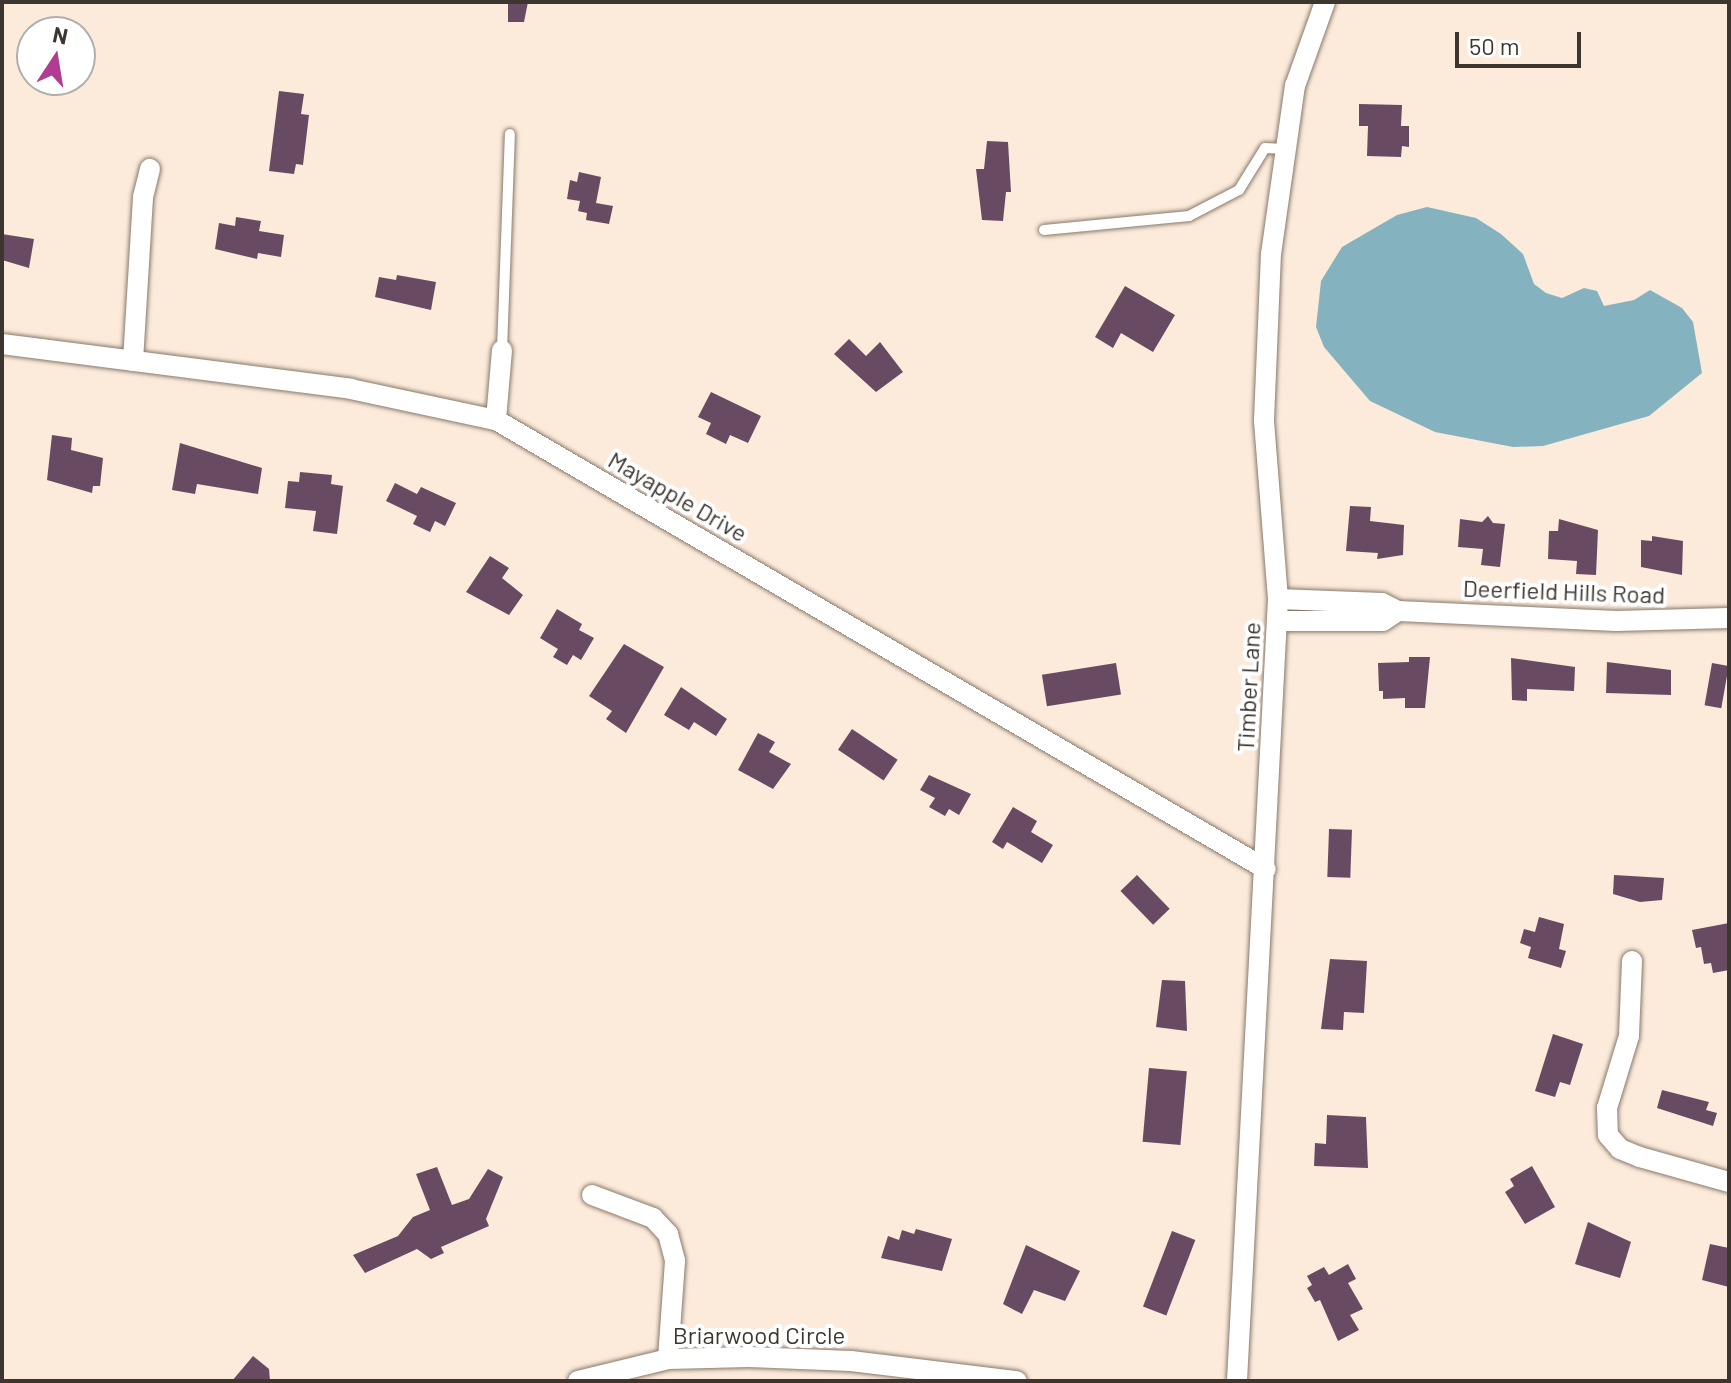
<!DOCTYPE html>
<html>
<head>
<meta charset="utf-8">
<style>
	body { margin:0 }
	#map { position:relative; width:1731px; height:1383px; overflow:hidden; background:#fcebdb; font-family:Barlow,sans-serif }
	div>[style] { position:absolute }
	.water>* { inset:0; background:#84b3bf }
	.building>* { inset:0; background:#684b62; transform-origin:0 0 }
	.roads { filter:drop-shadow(0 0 2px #89796b) drop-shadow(0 0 2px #89796b) }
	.lane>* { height:10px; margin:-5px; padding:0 5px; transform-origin:5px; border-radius:5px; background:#fff }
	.street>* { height:20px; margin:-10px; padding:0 10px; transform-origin:10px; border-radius:10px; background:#fff }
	span { translate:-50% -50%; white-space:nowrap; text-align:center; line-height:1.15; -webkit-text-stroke:8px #fff; paint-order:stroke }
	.street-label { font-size:24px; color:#3c362f }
	.frame { position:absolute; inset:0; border:4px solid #3c362f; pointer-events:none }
	.north { position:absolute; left:16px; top:16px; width:80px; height:80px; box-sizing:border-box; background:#fff; border:2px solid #b1afac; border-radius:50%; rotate:12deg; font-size:22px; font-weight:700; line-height:32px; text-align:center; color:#3c362f }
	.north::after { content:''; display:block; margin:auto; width:28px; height:36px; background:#b13c94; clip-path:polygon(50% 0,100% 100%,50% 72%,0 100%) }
	.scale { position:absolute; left:1455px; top:32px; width:126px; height:36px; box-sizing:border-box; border:4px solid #3c362f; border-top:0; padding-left:10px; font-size:24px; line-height:28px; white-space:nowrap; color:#3c362f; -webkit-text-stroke:6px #fff; paint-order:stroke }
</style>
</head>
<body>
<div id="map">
	<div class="water">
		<div style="clip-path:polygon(1427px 207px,1476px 218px,1501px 234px,1523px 254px,1534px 284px,1546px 293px,1562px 298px,1584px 288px,1597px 291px,1604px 306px,1634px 300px,1650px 290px,1682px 308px,1693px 322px,1702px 373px,1649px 416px,1543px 446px,1513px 447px,1435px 432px,1370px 401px,1324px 347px,1316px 327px,1321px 281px,1342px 247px,1397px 215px)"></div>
	</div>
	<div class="building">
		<div style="clip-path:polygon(508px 2px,528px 2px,524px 22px,508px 22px)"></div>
		<div style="clip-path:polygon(279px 91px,304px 94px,301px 114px,309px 115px,303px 165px,296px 164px,294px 174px,269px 171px)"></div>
		<div style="clip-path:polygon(1359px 104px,1402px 105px,1401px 126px,1409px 126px,1409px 147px,1402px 146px,1401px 157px,1367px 156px,1368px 126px,1359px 126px)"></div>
		<div style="clip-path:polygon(987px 141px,1008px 142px,1011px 192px,1006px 192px,1003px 221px,982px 220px,976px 169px,984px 169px)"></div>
		<div style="clip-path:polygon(579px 172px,601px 177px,596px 203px,613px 206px,609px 224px,586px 220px,587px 213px,578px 211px,580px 201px,567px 199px,570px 180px,577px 182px)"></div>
		<div style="clip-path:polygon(236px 217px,261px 221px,259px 231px,284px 235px,281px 257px,258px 253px,257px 259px,215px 249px,219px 223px,235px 226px)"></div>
		<div style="clip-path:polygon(2px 234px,34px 239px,29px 268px,2px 260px)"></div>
		<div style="clip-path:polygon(397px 275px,436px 282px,431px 310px,375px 297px,379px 277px,396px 280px)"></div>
		<div style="clip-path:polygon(1125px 286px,1175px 315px,1153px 352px,1121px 333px,1113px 348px,1095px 337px)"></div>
		<div style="clip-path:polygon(849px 339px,866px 356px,880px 342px,903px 372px,876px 392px,834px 354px)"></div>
		<div style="clip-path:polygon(711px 392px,761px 416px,748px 443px,730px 435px,726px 444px,706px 434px,711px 423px,698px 417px)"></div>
		<div style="clip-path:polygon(52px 435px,72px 438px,71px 450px,103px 458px,100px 486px,93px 486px,92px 493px,47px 480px)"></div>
		<div style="clip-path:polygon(180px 443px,262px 468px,258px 494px,197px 484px,195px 494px,172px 490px)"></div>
		<div style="clip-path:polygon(300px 472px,332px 475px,331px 484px,343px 486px,337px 534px,313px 531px,316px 511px,285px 508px,288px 481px,299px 482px)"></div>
		<div style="clip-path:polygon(395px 483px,417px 494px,421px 487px,456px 503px,445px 526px,435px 521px,430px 532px,413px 524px,417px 516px,386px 501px)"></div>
		<div style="clip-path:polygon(1350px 506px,1371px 507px,1370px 521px,1404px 525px,1403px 555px,1377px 559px,1378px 553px,1346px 551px)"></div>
		<div style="clip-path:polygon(1488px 516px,1493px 523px,1505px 524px,1500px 567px,1481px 565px,1483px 549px,1458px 547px,1460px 519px,1482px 522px)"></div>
		<div style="clip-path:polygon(1559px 519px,1598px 530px,1596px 575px,1576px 574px,1577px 561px,1548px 559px,1549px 531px,1558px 531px)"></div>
		<div style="clip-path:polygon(1652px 536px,1683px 541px,1682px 575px,1641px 567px,1641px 540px,1652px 541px)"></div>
		<div style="clip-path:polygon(490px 556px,509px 568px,502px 578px,523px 595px,509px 615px,466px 592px)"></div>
		<div style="clip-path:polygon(557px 609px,582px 624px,579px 630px,594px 638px,581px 660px,573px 655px,567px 665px,553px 657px,558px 649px,540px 638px)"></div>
		<div style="clip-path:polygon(624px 644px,664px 667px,626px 733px,606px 719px,612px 711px,589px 696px)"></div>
		<div style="clip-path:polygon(1409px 657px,1430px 657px,1425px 708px,1405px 708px,1405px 698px,1383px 699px,1383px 691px,1379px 691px,1378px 663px,1409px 662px)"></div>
		<div style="clip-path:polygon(1511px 658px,1575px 667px,1574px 691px,1527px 689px,1527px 701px,1512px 700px)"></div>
		<div style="clip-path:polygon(1607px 662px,1671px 670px,1671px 695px,1606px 693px)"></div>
		<div style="left:1116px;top:663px;width:32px;height:75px;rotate:81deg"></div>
		<div style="left:1712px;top:663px;width:17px;height:43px;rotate:10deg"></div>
		<div style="clip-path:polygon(681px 687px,727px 719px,716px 736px,694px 722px,689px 730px,664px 715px)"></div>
		<div style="left:852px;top:729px;width:55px;height:25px;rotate:34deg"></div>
		<div style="clip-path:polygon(758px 733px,775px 742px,769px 752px,791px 764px,773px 789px,738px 770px)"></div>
		<div style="clip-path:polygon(929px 775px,971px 794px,959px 815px,949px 809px,945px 816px,929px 807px,935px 798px,920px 790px)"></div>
		<div style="clip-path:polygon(1013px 807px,1037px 821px,1031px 832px,1053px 845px,1042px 863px,1007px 842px,1003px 849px,992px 842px)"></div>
		<div style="left:1329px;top:829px;width:23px;height:48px;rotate:2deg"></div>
		<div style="left:1137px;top:875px;width:47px;height:23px;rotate:46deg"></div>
		<div style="clip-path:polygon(1614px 875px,1664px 878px,1662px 900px,1640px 902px,1613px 894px)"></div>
		<div style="clip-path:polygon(1539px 917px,1564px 924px,1559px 949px,1566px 951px,1561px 968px,1528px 958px,1531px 947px,1520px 943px,1524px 929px,1535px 932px)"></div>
		<div style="clip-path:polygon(1729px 923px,1729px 970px,1713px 973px,1711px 963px,1704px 964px,1701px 947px,1696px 948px,1692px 930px)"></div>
		<div style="clip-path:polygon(1330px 959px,1367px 961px,1364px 1013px,1344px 1012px,1343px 1030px,1321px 1029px)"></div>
		<div style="clip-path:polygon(1162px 980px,1185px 981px,1187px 1031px,1156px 1027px)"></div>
		<div style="clip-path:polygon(1553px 1034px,1583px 1044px,1570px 1085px,1560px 1082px,1555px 1097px,1535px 1091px)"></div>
		<div style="left:1149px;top:1068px;width:38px;height:74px;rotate:5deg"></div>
		<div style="clip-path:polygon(1662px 1090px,1709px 1102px,1706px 1110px,1717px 1113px,1713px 1126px,1657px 1108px)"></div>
		<div style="clip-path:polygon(1327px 1115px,1366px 1117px,1368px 1168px,1314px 1166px,1315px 1143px,1326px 1144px)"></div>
		<div style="clip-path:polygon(1532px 1166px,1555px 1207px,1525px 1224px,1505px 1192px,1514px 1186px,1510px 1179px)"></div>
		<div style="clip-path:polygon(437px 1167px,452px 1205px,469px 1199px,488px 1169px,503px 1177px,486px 1219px,489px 1226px,441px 1247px,444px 1253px,431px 1259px,417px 1249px,365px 1273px,353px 1255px,398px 1236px,413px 1217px,430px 1210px,416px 1174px)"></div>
		<div style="clip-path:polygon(1588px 1222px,1631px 1242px,1620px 1278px,1575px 1264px)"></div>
		<div style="clip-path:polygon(916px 1229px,952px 1239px,942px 1271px,881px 1258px,888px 1236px,899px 1240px,902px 1230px,914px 1234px)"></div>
		<div style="left:1172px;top:1231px;width:25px;height:81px;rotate:21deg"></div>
		<div style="clip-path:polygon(1710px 1244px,1729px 1248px,1729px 1287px,1702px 1280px)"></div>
		<div style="clip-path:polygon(1026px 1245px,1080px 1271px,1065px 1301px,1034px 1290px,1022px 1314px,1003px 1304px)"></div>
		<div style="clip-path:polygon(1348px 1264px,1356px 1279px,1348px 1283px,1363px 1309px,1350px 1315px,1359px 1330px,1338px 1341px,1320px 1300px,1315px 1302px,1307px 1288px,1312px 1285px,1307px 1276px,1324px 1267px,1329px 1275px)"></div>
		<div style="clip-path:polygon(253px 1356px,269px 1369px,270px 1381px,232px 1381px)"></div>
	</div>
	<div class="roads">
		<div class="lane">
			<div style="left:1044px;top:230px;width:146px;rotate:-5.5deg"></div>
			<div style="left:1189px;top:216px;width:56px;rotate:-27.5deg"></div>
			<div style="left:1239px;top:190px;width:49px;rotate:-58.2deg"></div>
			<div style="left:1265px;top:148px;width:20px;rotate:3deg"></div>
			<div style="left:502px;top:350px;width:216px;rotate:-87.9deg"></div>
		</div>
		<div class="street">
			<div style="left:2px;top:344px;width:352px;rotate:7.3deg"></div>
			<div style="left:351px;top:389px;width:148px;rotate:12.1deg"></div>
			<div style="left:496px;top:420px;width:891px;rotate:30.25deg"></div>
			<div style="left:133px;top:361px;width:164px;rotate:-86.5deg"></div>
			<div style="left:143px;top:197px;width:29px;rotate:-76deg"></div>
			<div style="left:496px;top:420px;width:70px;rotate:-85.1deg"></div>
			<div style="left:1278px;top:599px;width:104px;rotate:2.2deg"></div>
			<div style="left:1382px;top:603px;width:18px;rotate:27deg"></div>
			<div style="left:1398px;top:611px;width:218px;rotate:2.6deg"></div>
			<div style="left:1616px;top:621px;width:113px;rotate:-1.5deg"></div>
			<div style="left:1277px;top:621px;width:106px"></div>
			<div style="left:1383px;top:621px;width:18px;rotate:-34deg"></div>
			<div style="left:1632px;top:961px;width:75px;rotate:92.3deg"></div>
			<div style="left:1629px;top:1036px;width:75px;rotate:107deg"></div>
			<div style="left:1607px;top:1108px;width:27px;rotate:88deg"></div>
			<div style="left:1608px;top:1135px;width:18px;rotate:49deg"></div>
			<div style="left:1620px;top:1149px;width:22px;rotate:22deg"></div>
			<div style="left:1640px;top:1157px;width:92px;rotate:15.7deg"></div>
			<div style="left:592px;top:1195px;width:65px;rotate:20.7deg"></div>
			<div style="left:653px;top:1218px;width:22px;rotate:47deg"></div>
			<div style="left:668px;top:1234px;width:28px;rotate:75deg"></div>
			<div style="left:675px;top:1261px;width:98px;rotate:94.1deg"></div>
			<div style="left:578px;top:1381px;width:93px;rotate:-13.7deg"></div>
			<div style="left:668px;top:1359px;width:81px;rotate:-1.4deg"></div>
			<div style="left:749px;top:1357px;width:102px;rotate:2.2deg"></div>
			<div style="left:851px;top:1361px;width:167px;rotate:6.9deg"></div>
			<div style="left:1237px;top:1381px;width:783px;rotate:-87deg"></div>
			<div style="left:1278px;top:599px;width:180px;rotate:-94.5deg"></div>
			<div style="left:1264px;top:420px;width:166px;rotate:-87.6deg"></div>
			<div style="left:1271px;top:254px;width:170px;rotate:-81.9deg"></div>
			<div style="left:1295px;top:86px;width:89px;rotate:-70.3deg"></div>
		</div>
	</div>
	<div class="street-label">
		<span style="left:678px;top:496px;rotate:30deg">Mayapple Drive</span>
		<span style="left:1564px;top:591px;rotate:2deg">Deerfield Hills Road</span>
		<span style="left:1248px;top:687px;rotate:-87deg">Timber Lane</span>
		<span style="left:759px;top:1335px">Briarwood Circle</span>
	</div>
	<div class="frame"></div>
	<div class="north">N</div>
	<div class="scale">50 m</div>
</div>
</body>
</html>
